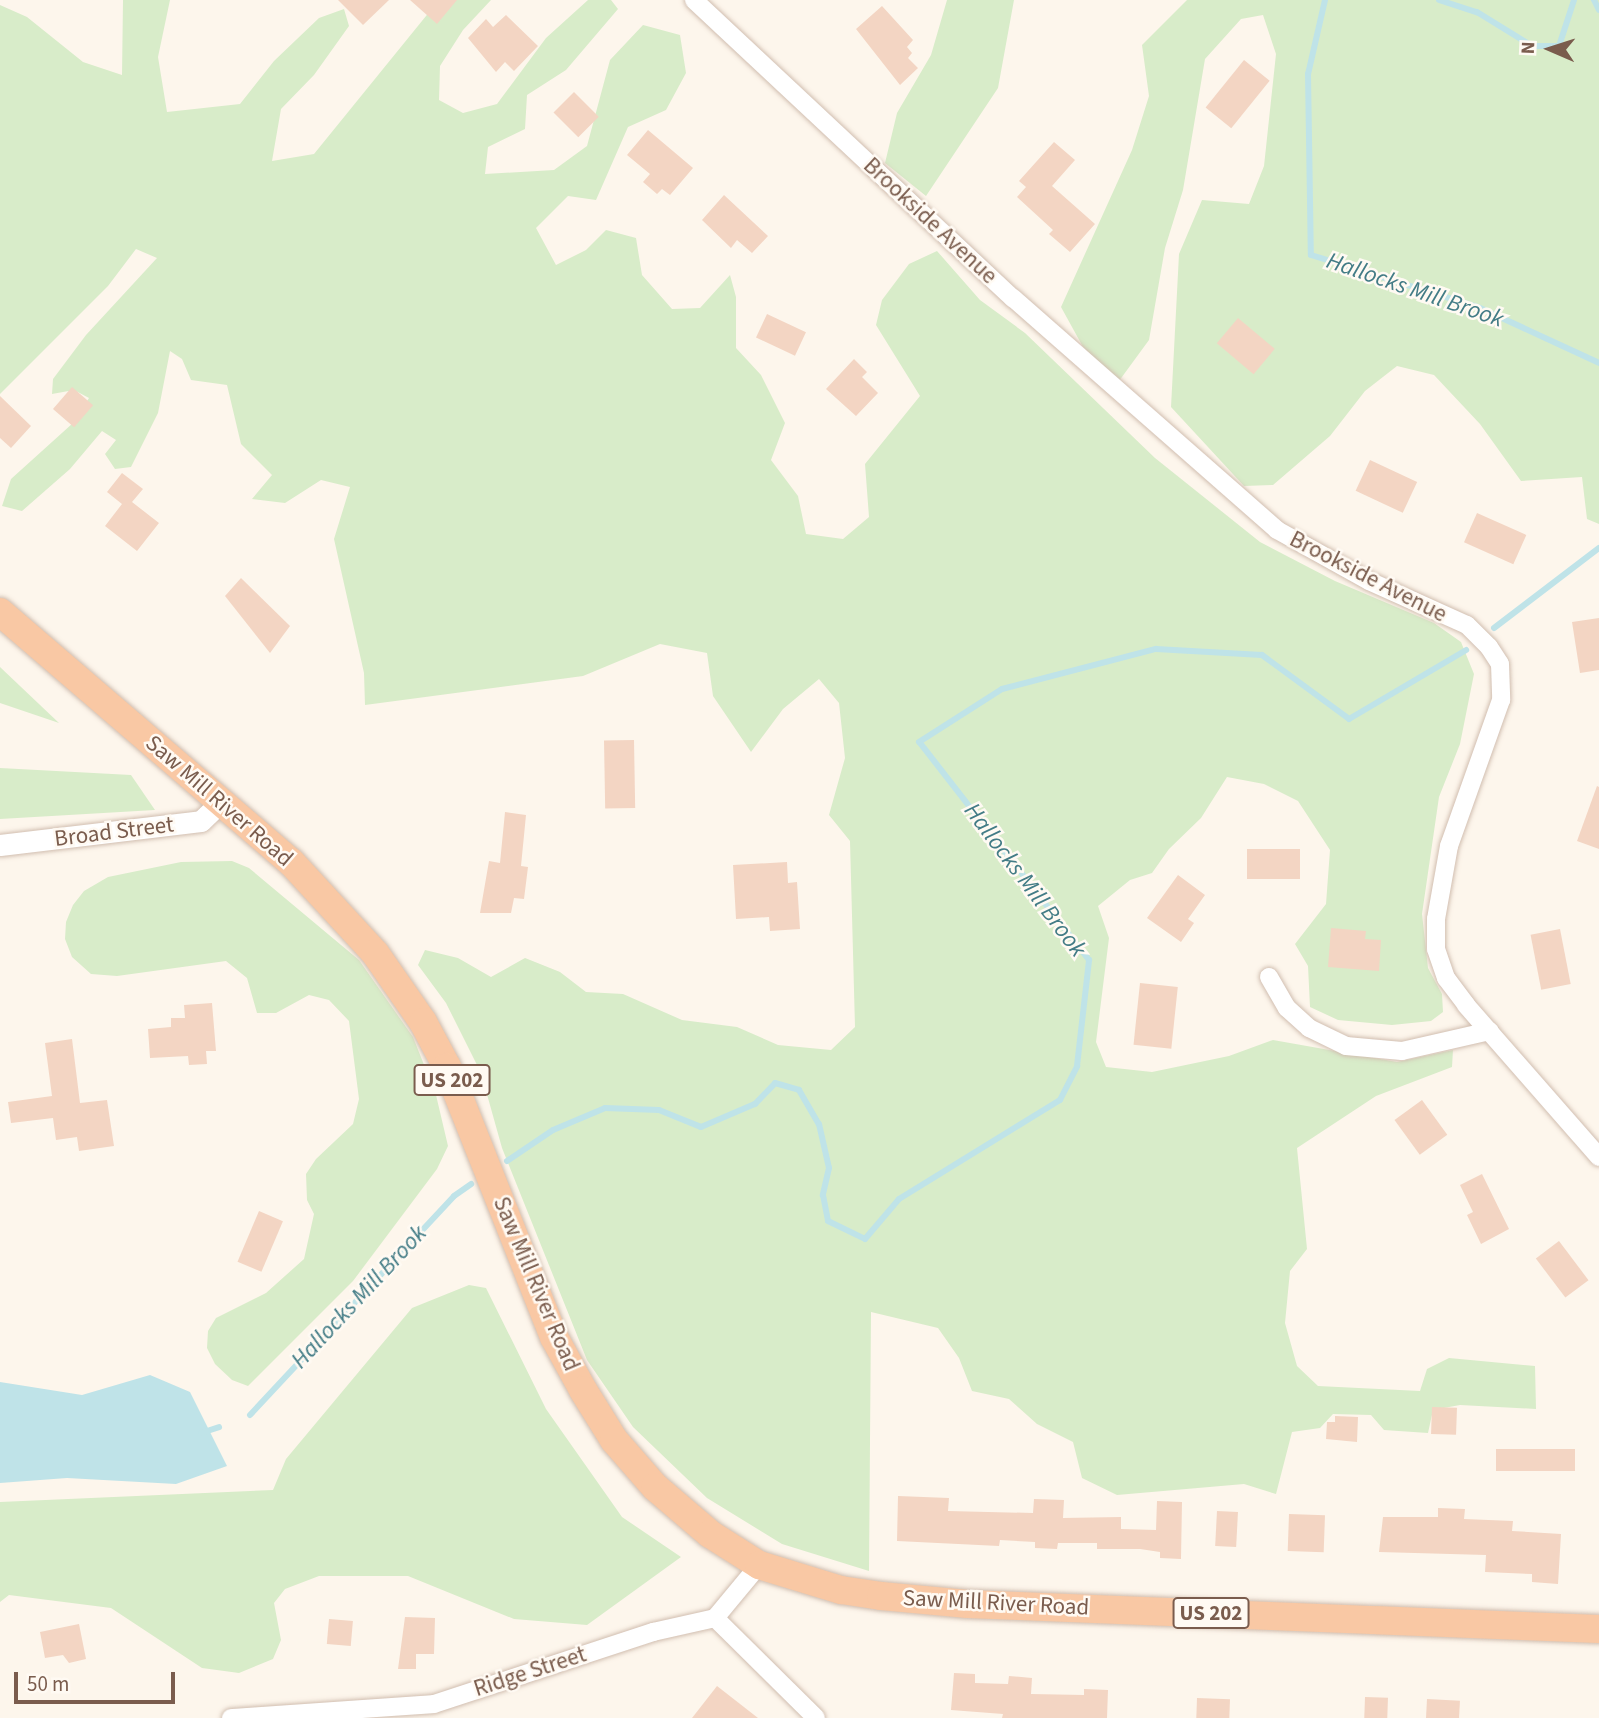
<!DOCTYPE html>
<html>
<head>
<meta charset="utf-8">
<style>
	body { margin:0 }
	#map { position:relative; width:1599px; height:1718px; overflow:hidden; background:#fdf6ec; font-family:"Source Sans 3",sans-serif }
	div>[style] { position:absolute }
	.green>* { inset:0; background:#d8ecc9 }
	.water>* { inset:0; background:#bfe3e8 }
	.stream>* { height:6px; margin:-3px; padding:0 3px; transform-origin:3px; border-radius:3px; background:#bfe3e8 }
	.building>* { inset:0; background:#f3d5c3; transform-origin:0 0 }
	.roads { filter:drop-shadow(0 0 2px #d1beb0) drop-shadow(0 0 2px #d1beb0) }
	.minor>* { height:18px; margin:-9px; padding:0 9px; transform-origin:9px; border-radius:9px; background:#fff }
	.tertiary>* { height:21px; margin:-10.5px; padding:0 10.5px; transform-origin:10.5px; border-radius:10.5px; background:#fff }
	.trunk>* { height:28px; margin:-14px; padding:0 14px; transform-origin:14px; border-radius:14px; background:#f9c8a4 }
	span { translate:-50% -50%; white-space:nowrap; text-align:center; line-height:1.15; -webkit-text-stroke:5px #fffaf3; paint-order:stroke }
	.shield-label span { padding:2px 5px; background:#fffaf3; border:2px solid; border-radius:5px; -webkit-text-stroke-width:0 }
	.shield-label { font-size:21px; color:#7a5c4d; font-weight:700 }
	.street-label { font-size:23px; color:#7a5c4d }
	.water-label { font-size:24px; color:#437c86; font-style:italic }
	.north { position:absolute; left:1515px; top:14px; width:70px; height:70px; -webkit-text-stroke:5px #fffaf3; paint-order:stroke; rotate:273deg; font-size:19px; font-weight:700; line-height:28px; text-align:center; color:#7a5c4d }
	.north::after { content:''; display:block; margin:auto; width:24px; height:32px; background:#7a5c4d; clip-path:polygon(50% 0,100% 100%,50% 72%,0 100%) }
	.scale { position:absolute; left:14px; top:1672px; width:161px; height:32px; box-sizing:border-box; border:4px solid #7a5c4d; border-top:0; padding-left:9px; font-size:21px; line-height:24px; white-space:nowrap; color:#7a5c4d; -webkit-text-stroke:5px #fffaf3; paint-order:stroke }
</style>
</head>
<body>
<div id="map">
	<div class="green">
		<div style="clip-path:polygon(123px 0,170px 0,158px 57px,167px 112px,240px 104px,274px 61px,319px 18px,344px 9px,349px 26px,314px 75px,281px 109px,272px 161px,314px 154px,439px 0,491px 0,463px 30px,440px 66px,439px 100px,463px 113px,497px 104px,546px 38px,588px 0,611px 0,618px 9px,566px 70px,527px 95px,525px 129px,488px 147px,485px 174px,554px 170px,587px 146px,610px 60px,643px 25px,680px 35px,686px 73px,666px 110px,628px 127px,596px 200px,568px 196px,536px 228px,556px 265px,586px 250px,606px 230px,636px 238px,642px 275px,672px 309px,700px 308px,730px 275px,736px 297px,736px 348px,761px 375px,785px 423px,771px 460px,798px 496px,806px 534px,843px 539px,869px 517px,865px 464px,920px 396px,876px 325px,882px 300px,909px 264px,937px 251px,980px 300px,1025px 333px,1155px 458px,1260px 542px,1335px 581px,1434px 623px,1461px 642px,1474px 674px,1460px 744px,1439px 797px,1422px 914px,1428px 968px,1442px 994px,1443px 1012px,1431px 1021px,1392px 1025px,1338px 1020px,1310px 1007px,1308px 966px,1295px 944px,1326px 904px,1330px 850px,1298px 801px,1264px 784px,1227px 777px,1201px 818px,1169px 849px,1152px 873px,1130px 880px,1098px 906px,1109px 938px,1096px 1042px,1106px 1067px,1152px 1072px,1229px 1056px,1273px 1040px,1397px 1062px,1453px 1050px,1452px 1067px,1376px 1096px,1297px 1148px,1307px 1249px,1290px 1271px,1285px 1323px,1297px 1366px,1318px 1386px,1420px 1391px,1427px 1369px,1449px 1358px,1535px 1366px,1536px 1409px,1460px 1405px,1433px 1410px,1428px 1433px,1384px 1430px,1371px 1415px,1333px 1414px,1320px 1428px,1292px 1432px,1276px 1494px,1244px 1484px,1117px 1495px,1082px 1478px,1073px 1442px,1037px 1424px,1009px 1399px,972px 1391px,959px 1358px,938px 1328px,871px 1312px,869px 1571px,782px 1544px,707px 1498px,633px 1427px,587px 1360px,502px 1148px,481px 1073px,446px 1003px,418px 965px,425px 950px,458px 958px,491px 977px,525px 958px,560px 972px,586px 992px,623px 994px,682px 1020px,737px 1027px,778px 1045px,831px 1050px,855px 1027px,850px 841px,829px 815px,845px 758px,839px 703px,819px 679px,783px 709px,751px 752px,713px 696px,707px 653px,660px 644px,583px 676px,365px 705px,364px 673px,334px 539px,350px 487px,321px 480px,285px 503px,252px 499px,272px 475px,241px 444px,227px 385px,191px 380px,182px 359px,170px 351px,158px 413px,131px 467px,115px 469px,105px 454px,116px 440px,102px 431px,70px 469px,22px 511px,2px 506px,11px 479px,73px 423px,89px 398px,74px 390px,52px 394px,53px 379px,86px 335px,157px 258px,136px 249px,108px 286px,0 394px,0 5px,27px 17px,83px 62px,122px 75px)"></div>
		<div style="clip-path:polygon(947px 0,1014px 0,998px 88px,926px 196px,885px 163px,897px 113px,931px 55px)"></div>
		<div style="clip-path:polygon(1187px 0,1599px 0,1599px 524px,1587px 519px,1582px 477px,1521px 481px,1480px 424px,1434px 375px,1397px 366px,1365px 391px,1330px 436px,1273px 485px,1244px 486px,1171px 407px,1179px 254px,1202px 200px,1249px 204px,1264px 166px,1276px 54px,1263px 15px,1241px 19px,1205px 59px,1183px 190px,1165px 248px,1149px 340px,1119px 381px,1083px 347px,1061px 307px,1132px 150px,1149px 96px,1142px 45px)"></div>
		<div style="clip-path:polygon(0 667px,59px 723px,0 703px)"></div>
		<div style="clip-path:polygon(0 768px,131px 775px,155px 810px,0 819px)"></div>
		<div style="clip-path:polygon(232px 861px,249px 868px,359px 960px,413px 1037px,436px 1095px,448px 1146px,437px 1169px,353px 1281px,248px 1386px,232px 1380px,215px 1364px,207px 1348px,208px 1331px,216px 1318px,266px 1293px,304px 1259px,314px 1214px,307px 1200px,306px 1174px,316px 1159px,353px 1124px,359px 1099px,349px 1021px,329px 1000px,309px 995px,276px 1013px,257px 1013px,247px 978px,226px 961px,117px 976px,91px 974px,72px 957px,65px 939px,66px 922px,73px 905px,84px 891px,108px 877px,181px 862px)"></div>
		<div style="clip-path:polygon(469px 1285px,486px 1288px,546px 1409px,622px 1517px,681px 1557px,587px 1625px,514px 1619px,408px 1576px,319px 1576px,285px 1589px,274px 1603px,281px 1640px,273px 1659px,239px 1673px,202px 1668px,111px 1608px,9px 1595px,0 1602px,0 1502px,273px 1490px,286px 1459px,412px 1308px)"></div>
	</div>
	<div class="water">
		<div style="clip-path:polygon(150px 1375px,190px 1392px,227px 1466px,176px 1484px,67px 1478px,0 1483px,0 1382px,82px 1395px)"></div>
	</div>
	<div class="stream">
		<div style="left:1325px;top:0;width:76px;rotate:102.9deg"></div>
		<div style="left:1308px;top:74px;width:181px;rotate:89.1deg"></div>
		<div style="left:1311px;top:255px;width:175px;rotate:17.3deg"></div>
		<div style="left:1478px;top:307px;width:133px;rotate:24.8deg"></div>
		<div style="left:1439px;top:0;width:40px;rotate:18deg"></div>
		<div style="left:1477px;top:12px;width:65px;rotate:31.7deg"></div>
		<div style="left:1532px;top:46px;width:27px"></div>
		<div style="left:1559px;top:46px;width:48px;rotate:-71.9deg"></div>
		<div style="left:1594px;top:0;width:11px;rotate:63deg"></div>
		<div style="left:1494px;top:628px;width:132px;rotate:-37.3deg"></div>
		<div style="left:507px;top:1161px;width:55px;rotate:-34deg"></div>
		<div style="left:553px;top:1130px;width:56px;rotate:-22.9deg"></div>
		<div style="left:605px;top:1108px;width:54px;rotate:2.1deg"></div>
		<div style="left:659px;top:1110px;width:45px;rotate:22deg"></div>
		<div style="left:701px;top:1127px;width:59px;rotate:-23.1deg"></div>
		<div style="left:755px;top:1104px;width:29px;rotate:-46deg"></div>
		<div style="left:775px;top:1083px;width:25px;rotate:16deg"></div>
		<div style="left:799px;top:1090px;width:39px;rotate:60deg"></div>
		<div style="left:819px;top:1124px;width:45px;rotate:77.2deg"></div>
		<div style="left:829px;top:1168px;width:28px;rotate:103deg"></div>
		<div style="left:823px;top:1195px;width:26px;rotate:79deg"></div>
		<div style="left:828px;top:1221px;width:41px;rotate:25.9deg"></div>
		<div style="left:865px;top:1239px;width:52px;rotate:-49.6deg"></div>
		<div style="left:899px;top:1199px;width:189px;rotate:-31.6deg"></div>
		<div style="left:1060px;top:1100px;width:38px;rotate:-63deg"></div>
		<div style="left:1077px;top:1066px;width:107px;rotate:-83.5deg"></div>
		<div style="left:1089px;top:960px;width:276px;rotate:-127.9deg"></div>
		<div style="left:919px;top:742px;width:98px;rotate:-32.6deg"></div>
		<div style="left:1002px;top:689px;width:159px;rotate:-14.6deg"></div>
		<div style="left:1156px;top:649px;width:106px;rotate:3.2deg"></div>
		<div style="left:1262px;top:655px;width:108px;rotate:36.3deg"></div>
		<div style="left:1349px;top:719px;width:136px;rotate:-30.5deg"></div>
		<div style="left:250px;top:1415px;width:299px;rotate:-47deg"></div>
		<div style="left:454px;top:1196px;width:21px;rotate:-35deg"></div>
		<div style="left:201px;top:1433px;width:19px;rotate:-18deg"></div>
	</div>
	<div class="building">
		<div style="clip-path:polygon(338px 0,389px 0,363px 25px)"></div>
		<div style="clip-path:polygon(410px 0,457px 0,437px 24px)"></div>
		<div style="clip-path:polygon(882px 6px,913px 40px,907px 47px,912px 53px,908px 58px,918px 68px,900px 85px,856px 29px)"></div>
		<div style="clip-path:polygon(506px 15px,538px 46px,514px 71px,505px 62px,496px 72px,468px 38px,486px 19px,493px 27px)"></div>
		<div style="left:1244px;top:60px;width:33px;height:61px;rotate:39deg"></div>
		<div style="left:574px;top:92px;width:35px;height:29px;rotate:45deg"></div>
		<div style="clip-path:polygon(648px 130px,693px 168px,670px 195px,662px 189px,657px 194px,643px 182px,650px 174px,627px 155px)"></div>
		<div style="clip-path:polygon(1054px 142px,1075px 160px,1052px 186px,1095px 224px,1070px 252px,1049px 234px,1053px 230px,1017px 197px,1026px 187px,1019px 181px)"></div>
		<div style="clip-path:polygon(724px 195px,768px 236px,752px 253px,737px 240px,731px 248px,702px 220px)"></div>
		<div style="left:767px;top:314px;width:43px;height:26px;rotate:25deg"></div>
		<div style="left:1238px;top:318px;width:48px;height:33px;rotate:40deg"></div>
		<div style="clip-path:polygon(854px 359px,867px 372px,862px 377px,878px 393px,856px 416px,826px 389px)"></div>
		<div style="left:72px;top:387px;width:28px;height:29px;rotate:41deg"></div>
		<div style="clip-path:polygon(0 396px,31px 426px,11px 448px,0 438px)"></div>
		<div style="left:1370px;top:460px;width:52px;height:34px;rotate:25deg"></div>
		<div style="clip-path:polygon(122px 473px,143px 489px,132px 502px,159px 523px,137px 551px,105px 526px,122px 504px,107px 492px)"></div>
		<div style="left:1477px;top:513px;width:54px;height:32px;rotate:24deg"></div>
		<div style="clip-path:polygon(241px 578px,290px 626px,270px 653px,225px 596px)"></div>
		<div style="clip-path:polygon(1599px 618px,1599px 670px,1580px 673px,1572px 622px)"></div>
		<div style="left:634px;top:740px;width:68px;height:30px;rotate:89deg"></div>
		<div style="clip-path:polygon(1597px 786px,1599px 787px,1599px 849px,1577px 841px)"></div>
		<div style="clip-path:polygon(505px 812px,526px 815px,521px 866px,528px 867px,524px 899px,514px 898px,511px 913px,480px 913px,489px 861px,500px 863px)"></div>
		<div style="left:1247px;top:849px;width:53px;height:30px"></div>
		<div style="clip-path:polygon(787px 862px,788px 883px,797px 882px,800px 929px,770px 931px,769px 917px,736px 919px,733px 865px)"></div>
		<div style="clip-path:polygon(1178px 875px,1205px 895px,1188px 919px,1194px 923px,1181px 942px,1147px 918px)"></div>
		<div style="clip-path:polygon(1331px 928px,1366px 931px,1365px 939px,1381px 940px,1379px 971px,1328px 967px)"></div>
		<div style="left:1560px;top:929px;width:56px;height:30px;rotate:79deg"></div>
		<div style="left:1140px;top:983px;width:38px;height:62px;rotate:6deg"></div>
		<div style="clip-path:polygon(212px 1003px,216px 1051px,206px 1051px,207px 1064px,189px 1065px,188px 1056px,150px 1058px,148px 1029px,171px 1027px,171px 1018px,185px 1018px,184px 1005px)"></div>
		<div style="clip-path:polygon(72px 1039px,80px 1103px,107px 1100px,114px 1146px,79px 1151px,77px 1137px,56px 1140px,53px 1118px,11px 1123px,8px 1102px,52px 1096px,45px 1043px)"></div>
		<div style="left:1422px;top:1100px;width:43px;height:34px;rotate:54deg"></div>
		<div style="clip-path:polygon(1482px 1174px,1509px 1229px,1481px 1244px,1467px 1215px,1473px 1212px,1460px 1185px)"></div>
		<div style="left:259px;top:1211px;width:26px;height:55px;rotate:23deg"></div>
		<div style="left:1559px;top:1241px;width:49px;height:29px;rotate:53deg"></div>
		<div style="left:1432px;top:1407px;width:25px;height:27px;rotate:2deg"></div>
		<div style="clip-path:polygon(1335px 1416px,1358px 1417px,1357px 1442px,1326px 1439px,1327px 1422px,1335px 1422px)"></div>
		<div style="left:1496px;top:1449px;width:79px;height:22px"></div>
		<div style="clip-path:polygon(898px 1496px,949px 1498px,948px 1511px,1033px 1513px,1034px 1499px,1064px 1500px,1063px 1518px,1121px 1517px,1121px 1529px,1156px 1530px,1157px 1501px,1182px 1502px,1181px 1559px,1160px 1558px,1160px 1552px,1140px 1549px,1097px 1549px,1097px 1543px,1058px 1543px,1057px 1549px,1035px 1548px,1035px 1542px,1000px 1540px,999px 1546px,897px 1541px)"></div>
		<div style="clip-path:polygon(1438px 1508px,1465px 1509px,1464px 1519px,1513px 1521px,1512px 1531px,1561px 1534px,1558px 1584px,1532px 1582px,1532px 1574px,1485px 1572px,1486px 1555px,1379px 1552px,1383px 1517px,1438px 1517px)"></div>
		<div style="left:1217px;top:1511px;width:21px;height:35px;rotate:3deg"></div>
		<div style="left:1289px;top:1514px;width:36px;height:37px;rotate:2deg"></div>
		<div style="clip-path:polygon(405px 1617px,435px 1618px,434px 1654px,416px 1654px,416px 1669px,398px 1669px)"></div>
		<div style="left:329px;top:1619px;width:24px;height:25px;rotate:5deg"></div>
		<div style="clip-path:polygon(79px 1624px,86px 1659px,69px 1663px,63px 1655px,45px 1658px,40px 1632px)"></div>
		<div style="clip-path:polygon(954px 1673px,975px 1674px,975px 1683px,1008px 1684px,1009px 1676px,1032px 1678px,1031px 1694px,1084px 1695px,1084px 1689px,1108px 1690px,1107px 1718px,1002px 1718px,1003px 1714px,951px 1710px)"></div>
		<div style="clip-path:polygon(717px 1686px,758px 1718px,692px 1718px)"></div>
		<div style="left:1365px;top:1697px;width:23px;height:21px;rotate:2deg"></div>
		<div style="left:1197px;top:1698px;width:33px;height:20px;rotate:2deg"></div>
		<div style="left:1427px;top:1699px;width:33px;height:19px;rotate:3deg"></div>
	</div>
	<div class="roads">
		<div class="minor">
			<div style="left:694px;top:0;width:437px;rotate:43.1deg"></div>
			<div style="left:1013px;top:298px;width:351px;rotate:41.3deg"></div>
			<div style="left:1277px;top:530px;width:105px;rotate:29deg"></div>
			<div style="left:1369px;top:581px;width:107px;rotate:24.2deg"></div>
			<div style="left:1467px;top:625px;width:31px;rotate:45deg"></div>
			<div style="left:1489px;top:647px;width:20px;rotate:57deg"></div>
			<div style="left:1500px;top:664px;width:36px;rotate:88deg"></div>
			<div style="left:1501px;top:700px;width:155px;rotate:109.6deg"></div>
			<div style="left:1449px;top:846px;width:74px;rotate:100.1deg"></div>
			<div style="left:1436px;top:919px;width:30px;rotate:90deg"></div>
			<div style="left:1436px;top:949px;width:31px;rotate:71deg"></div>
			<div style="left:1446px;top:978px;width:34px;rotate:53deg"></div>
			<div style="left:1466px;top:1005px;width:202px;rotate:48.8deg"></div>
			<div style="left:1269px;top:977px;width:36px;rotate:60deg"></div>
			<div style="left:1287px;top:1008px;width:30px;rotate:42deg"></div>
			<div style="left:1309px;top:1028px;width:41px;rotate:25.9deg"></div>
			<div style="left:1346px;top:1046px;width:56px;rotate:5.1deg"></div>
			<div style="left:1402px;top:1051px;width:90px;rotate:-12.8deg"></div>
			<div style="left:715px;top:1618px;width:142px;rotate:44.7deg"></div>
			<div style="left:231px;top:1718px;width:203px;rotate:-3.9deg"></div>
			<div style="left:434px;top:1704px;width:231px;rotate:-18.2deg"></div>
			<div style="left:653px;top:1632px;width:64px;rotate:-12.7deg"></div>
			<div style="left:715px;top:1618px;width:69px;rotate:-50.3deg"></div>
		</div>
		<div class="tertiary">
			<div style="left:0;top:845px;width:202px;rotate:-6.8deg"></div>
			<div style="left:201px;top:821px;width:28px;rotate:-44deg"></div>
		</div>
		<div class="trunk">
			<div style="left:0;top:612px;width:384px;rotate:40.7deg"></div>
			<div style="left:291px;top:862px;width:124px;rotate:47.3deg"></div>
			<div style="left:375px;top:953px;width:84px;rotate:55.2deg"></div>
			<div style="left:423px;top:1022px;width:51px;rotate:61.9deg"></div>
			<div style="left:447px;top:1067px;width:290px;rotate:68.4deg"></div>
			<div style="left:554px;top:1337px;width:60px;rotate:61.3deg"></div>
			<div style="left:583px;top:1390px;width:59px;rotate:58.2deg"></div>
			<div style="left:614px;top:1440px;width:62px;rotate:48.9deg"></div>
			<div style="left:655px;top:1487px;width:72px;rotate:40.5deg"></div>
			<div style="left:710px;top:1534px;width:58px;rotate:32.3deg"></div>
			<div style="left:759px;top:1565px;width:86px;rotate:17deg"></div>
			<div style="left:841px;top:1590px;width:40px;rotate:8.5deg"></div>
			<div style="left:881px;top:1596px;width:87px;rotate:5.3deg"></div>
			<div style="left:968px;top:1604px;width:631px;rotate:2.27deg"></div>
		</div>
	</div>
	<div class="shield-label">
		<span style="left:452px;top:1080px">US 202</span>
		<span style="left:1211px;top:1613px">US 202</span>
	</div>
	<div class="street-label">
		<span style="left:930px;top:221px;rotate:43deg">Brookside Avenue</span>
		<span style="left:1368px;top:577px;rotate:27deg">Brookside Avenue</span>
		<span style="left:219px;top:801px;rotate:41deg">Saw Mill River Road</span>
		<span style="left:114px;top:832px;rotate:-7deg">Broad Street</span>
		<span style="left:536px;top:1284px;rotate:67deg">Saw Mill River Road</span>
		<span style="left:996px;top:1603px;rotate:3deg">Saw Mill River Road</span>
		<span style="left:530px;top:1672px;rotate:-18deg">Ridge Street</span>
	</div>
	<div class="water-label">
		<span style="left:1415px;top:290px;rotate:19deg">Hallocks Mill Brook</span>
		<span style="left:1025px;top:880px;rotate:53deg">Hallocks Mill Brook</span>
		<span style="left:359px;top:1297px;rotate:-47deg">Hallocks Mill Brook</span>
	</div>
	<div class="north">N</div>
	<div class="scale">50 m</div>
</div>
</body>
</html>
